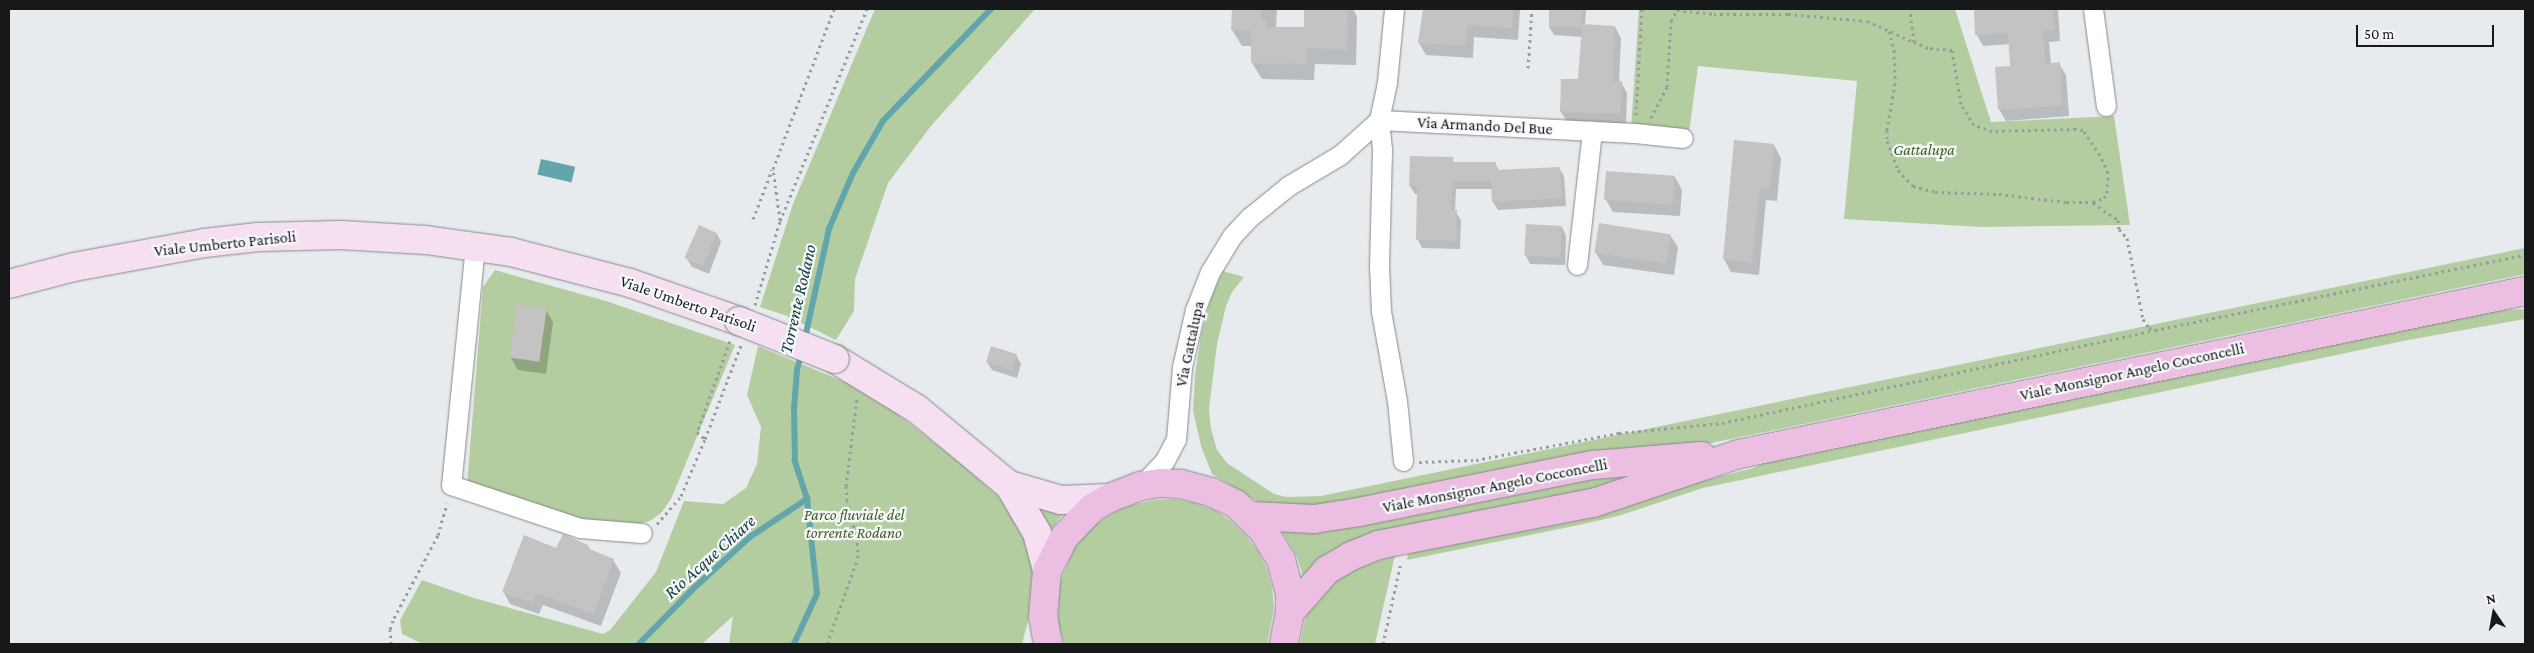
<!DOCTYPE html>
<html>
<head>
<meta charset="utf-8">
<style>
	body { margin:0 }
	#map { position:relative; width:2534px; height:653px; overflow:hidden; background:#e8ebee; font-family:"Crimson Pro",serif }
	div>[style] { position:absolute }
	.green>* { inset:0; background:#b4cda0 }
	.water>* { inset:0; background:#62a6ac; transform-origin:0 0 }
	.shadow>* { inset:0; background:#0003 }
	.stream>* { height:5.5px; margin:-2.75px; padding:0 2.75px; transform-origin:2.75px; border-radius:2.75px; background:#62a6ac }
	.building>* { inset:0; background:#c5c2c4; transform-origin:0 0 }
	.path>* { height:3px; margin-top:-1.5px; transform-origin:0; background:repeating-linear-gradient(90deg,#999b9d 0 2.5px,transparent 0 6.5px) }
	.roads { filter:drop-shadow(0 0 1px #87898c) drop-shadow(0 0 1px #87898c) }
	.minor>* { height:19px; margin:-9.5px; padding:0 9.5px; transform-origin:9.5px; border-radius:9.5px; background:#fff }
	.secondary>* { height:28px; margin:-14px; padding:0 14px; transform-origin:14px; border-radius:14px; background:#f5dff1 }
	.primary>* { height:28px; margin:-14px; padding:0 14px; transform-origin:14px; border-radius:14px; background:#ecbfe2 }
	.bridges { filter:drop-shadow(0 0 1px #87898c) drop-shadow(0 0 1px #87898c) }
	.secondary-bridge>* { height:28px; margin:-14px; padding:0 14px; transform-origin:14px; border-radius:14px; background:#f5dff1 }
	span { translate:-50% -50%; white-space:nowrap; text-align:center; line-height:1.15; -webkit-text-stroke:4.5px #f6f8fb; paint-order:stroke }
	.street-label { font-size:16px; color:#171819 }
	.park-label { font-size:16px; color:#3e5e1e; font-style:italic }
	.water-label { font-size:18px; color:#15373a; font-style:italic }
	.frame { position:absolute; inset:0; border:10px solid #171819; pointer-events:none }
	.north { position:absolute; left:2469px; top:588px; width:50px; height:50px; -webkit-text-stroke:4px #f6f8fb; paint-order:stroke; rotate:348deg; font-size:14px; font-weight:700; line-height:20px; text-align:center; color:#171819 }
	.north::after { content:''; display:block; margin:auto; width:18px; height:22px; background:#171819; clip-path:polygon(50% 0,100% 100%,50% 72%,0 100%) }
	.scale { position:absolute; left:2356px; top:25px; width:138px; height:22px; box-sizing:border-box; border:2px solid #171819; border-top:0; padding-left:6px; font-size:15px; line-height:18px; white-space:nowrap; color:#171819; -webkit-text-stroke:4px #f6f8fb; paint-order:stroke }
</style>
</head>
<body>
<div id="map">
	<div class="green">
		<div style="clip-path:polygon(875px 9px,1035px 9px,931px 126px,888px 183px,855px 279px,854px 311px,836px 340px,787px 316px,760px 307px,793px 204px)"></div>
		<div style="clip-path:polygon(1639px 9px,1955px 9px,1991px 122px,2114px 116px,2130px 225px,1982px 227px,1844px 219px,1857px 81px,1698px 66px,1689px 133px,1631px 129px)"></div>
		<div style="clip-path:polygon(2525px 248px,2525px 274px,1697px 446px,1299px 512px,1270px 509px,1212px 474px,1201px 446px,1193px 411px,1195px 375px,1201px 335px,1211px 297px,1223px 271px,1244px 277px,1232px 292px,1226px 306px,1217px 344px,1209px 409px,1211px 429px,1217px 450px,1227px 463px,1274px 494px,1287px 497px,1321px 496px)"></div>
		<div style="clip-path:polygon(495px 270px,606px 301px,735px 345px,671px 499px,662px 512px,650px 521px,638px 524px,583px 521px,467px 485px,483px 287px)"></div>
		<div style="clip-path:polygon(2525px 309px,2525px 319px,2408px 340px,1703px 488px,1618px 516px,1579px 525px,1407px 560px,1409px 546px,1584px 512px,1753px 468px,1761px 464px,2480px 311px)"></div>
		<div style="clip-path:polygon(758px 346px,869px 392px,958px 461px,1007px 504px,1027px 531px,1033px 563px,1028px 621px,1022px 644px,729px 644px,733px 616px,702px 644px,423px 644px,402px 634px,400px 620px,422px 580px,474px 598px,603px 634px,610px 630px,656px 572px,684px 501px,723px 504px,746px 488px,757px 464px,761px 427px,747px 395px)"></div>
		<div style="clip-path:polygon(1647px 469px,1603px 488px,1325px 556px,1303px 576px,1297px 557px,1282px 531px)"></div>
		<div style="clip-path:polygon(1175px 499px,1195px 503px,1214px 510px,1231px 521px,1246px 535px,1258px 551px,1267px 569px,1272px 588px,1274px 608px,1267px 644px,1064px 644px,1058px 622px,1059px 585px,1073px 550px,1084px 535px,1099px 522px,1116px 511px,1135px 504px,1155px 500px)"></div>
		<div style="clip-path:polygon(1034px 505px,1064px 512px,1048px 533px)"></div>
		<div style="clip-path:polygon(1395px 555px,1375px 644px,1300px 644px,1307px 609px,1342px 573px)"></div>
	</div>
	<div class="water">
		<div style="left:541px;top:159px;width:35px;height:16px;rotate:13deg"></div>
	</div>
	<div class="shadow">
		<div style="clip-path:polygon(1233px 9px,1277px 9px,1276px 28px,1305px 29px,1305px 9px,1353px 9px,1357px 16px,1356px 65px,1315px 64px,1314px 80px,1262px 79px,1252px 63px,1252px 46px,1242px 46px,1232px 30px)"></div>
		<div style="clip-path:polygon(1433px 9px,1520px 9px,1518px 40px,1474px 37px,1473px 58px,1426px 55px,1419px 43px)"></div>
		<div style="clip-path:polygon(1550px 9px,1586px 9px,1585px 25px,1615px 27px,1621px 38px,1619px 82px,1621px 82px,1627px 93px,1626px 125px,1568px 123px,1561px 112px,1580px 81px,1582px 37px,1554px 35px,1549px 27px)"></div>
		<div style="clip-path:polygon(1975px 9px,2058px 9px,2060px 41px,2049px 42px,2051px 65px,2059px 64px,2066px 75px,2069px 116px,2006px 121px,1999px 109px,2011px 67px,2010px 44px,1983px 46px,1977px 35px)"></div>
		<div style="clip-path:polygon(1735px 141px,1774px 145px,1781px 158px,1777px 201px,1766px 200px,1759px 275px,1731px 272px,1724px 259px)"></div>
		<div style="clip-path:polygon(1452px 159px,1455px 163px,1495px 163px,1499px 171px,1559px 168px,1564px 176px,1566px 206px,1498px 210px,1493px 202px,1493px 189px,1456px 189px,1455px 211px,1461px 220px,1460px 249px,1422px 248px,1418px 240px,1418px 194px,1415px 194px,1410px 186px)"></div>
		<div style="clip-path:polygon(1675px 177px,1682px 190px,1680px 216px,1613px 212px,1606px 200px)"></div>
		<div style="clip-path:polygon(1562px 227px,1566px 236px,1565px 265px,1530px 264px,1526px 256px)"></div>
		<div style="clip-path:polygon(717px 234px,721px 242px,709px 274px,692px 267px,687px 259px)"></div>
		<div style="clip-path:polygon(1670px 235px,1678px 247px,1674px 275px,1603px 265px,1596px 253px)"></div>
		<div style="clip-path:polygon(546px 310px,553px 322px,546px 374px,518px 370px,511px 358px)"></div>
		<div style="clip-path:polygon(1016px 355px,1021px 364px,1017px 378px,992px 370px,987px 362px)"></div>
		<div style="clip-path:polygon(588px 546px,591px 551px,613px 560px,621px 573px,601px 626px,543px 605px,539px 614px,510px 604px,503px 591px,557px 549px)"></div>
	</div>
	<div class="stream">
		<div style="left:805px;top:338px;width:112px;rotate:-77.6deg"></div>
		<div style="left:829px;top:229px;width:61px;rotate:-66.8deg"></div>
		<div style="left:853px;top:173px;width:60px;rotate:-60deg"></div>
		<div style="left:883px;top:121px;width:156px;rotate:-46deg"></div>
		<div style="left:639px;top:644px;width:76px;rotate:-45.5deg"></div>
		<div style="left:692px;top:590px;width:79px;rotate:-42.4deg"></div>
		<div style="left:750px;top:537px;width:69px;rotate:-33.7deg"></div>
		<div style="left:794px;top:644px;width:55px;rotate:-65.3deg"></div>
		<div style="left:817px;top:594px;width:96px;rotate:-96deg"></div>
		<div style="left:807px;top:499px;width:40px;rotate:-108deg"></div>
		<div style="left:795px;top:461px;width:51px;rotate:-91.1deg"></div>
		<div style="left:794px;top:410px;width:40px;rotate:-85.7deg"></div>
		<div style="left:797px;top:370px;width:16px;rotate:-75deg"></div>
	</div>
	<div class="building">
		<div style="clip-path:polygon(1232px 9px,1261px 9px,1261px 20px,1267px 20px,1267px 27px,1304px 27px,1304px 9px,1348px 9px,1347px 50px,1306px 48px,1306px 64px,1251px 63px,1251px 30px,1231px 30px)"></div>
		<div style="clip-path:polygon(1423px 9px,1513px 9px,1512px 28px,1467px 25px,1466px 46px,1418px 43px)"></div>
		<div style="left:1549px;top:9px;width:33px;height:18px"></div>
		<div style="clip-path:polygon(1974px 9px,2053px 9px,2055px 30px,2043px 31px,2045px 64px,2060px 62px,2063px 105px,1998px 110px,1995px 67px,2010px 66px,2008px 33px,1975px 35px)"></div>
		<div style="clip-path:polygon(1582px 24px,1615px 26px,1613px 81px,1622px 81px,1620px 114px,1560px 112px,1561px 79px,1578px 79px)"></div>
		<div style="clip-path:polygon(1734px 140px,1774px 144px,1770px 189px,1760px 188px,1752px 263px,1723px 259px)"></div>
		<div style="clip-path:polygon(1410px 156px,1453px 157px,1453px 162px,1496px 162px,1496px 170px,1560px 167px,1562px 198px,1492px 202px,1491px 181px,1452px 181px,1451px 210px,1457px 210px,1456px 241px,1416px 240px,1417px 186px,1409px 186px)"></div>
		<div style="left:1606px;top:171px;width:69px;height:29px;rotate:4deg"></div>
		<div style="left:1599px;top:223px;width:73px;height:30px;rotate:9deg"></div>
		<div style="left:1526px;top:224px;width:36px;height:32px;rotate:3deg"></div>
		<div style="left:699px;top:225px;width:20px;height:36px;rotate:24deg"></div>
		<div style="left:517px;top:304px;width:30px;height:54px;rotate:8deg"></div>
		<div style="left:991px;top:346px;width:27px;height:17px;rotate:17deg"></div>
		<div style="clip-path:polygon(563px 534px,588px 545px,587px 548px,614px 559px,594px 614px,536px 593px,532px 603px,502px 592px,524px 535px,556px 548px)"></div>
	</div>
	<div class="path">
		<div style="left:1677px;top:10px;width:37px;rotate:6deg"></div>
		<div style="left:1714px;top:14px;width:74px"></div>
		<div style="left:1788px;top:14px;width:79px;rotate:5.1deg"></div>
		<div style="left:1867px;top:21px;width:51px;rotate:24.1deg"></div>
		<div style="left:1889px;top:31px;width:20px;rotate:75deg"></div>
		<div style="left:1894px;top:50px;width:33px;rotate:88deg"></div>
		<div style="left:1895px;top:83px;width:48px;rotate:99.7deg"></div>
		<div style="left:1887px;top:130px;width:11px;rotate:90deg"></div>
		<div style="left:1887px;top:141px;width:31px;rotate:69deg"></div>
		<div style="left:1898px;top:170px;width:22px;rotate:47deg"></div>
		<div style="left:1913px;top:186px;width:23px;rotate:15deg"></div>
		<div style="left:1935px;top:192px;width:64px;rotate:1.8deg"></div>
		<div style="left:1999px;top:194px;width:67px;rotate:6.8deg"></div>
		<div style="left:2066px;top:202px;width:27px"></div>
		<div style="left:2093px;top:202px;width:12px;rotate:-20deg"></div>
		<div style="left:2104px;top:198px;width:6px;rotate:-59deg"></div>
		<div style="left:2107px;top:193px;width:20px;rotate:-87deg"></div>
		<div style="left:2108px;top:173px;width:20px;rotate:-114deg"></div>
		<div style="left:2100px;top:155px;width:30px;rotate:-124deg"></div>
		<div style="left:2083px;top:130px;width:7px;rotate:-172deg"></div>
		<div style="left:2076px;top:129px;width:84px;rotate:178.6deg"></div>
		<div style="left:1992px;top:131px;width:19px;rotate:-162deg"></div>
		<div style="left:1974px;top:125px;width:25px;rotate:-122deg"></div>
		<div style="left:1961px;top:104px;width:55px;rotate:-99.5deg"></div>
		<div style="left:1952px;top:50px;width:24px;rotate:-175deg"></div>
		<div style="left:1928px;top:48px;width:15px;rotate:-157deg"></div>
		<div style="left:1914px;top:42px;width:33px;rotate:-97deg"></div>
		<div style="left:1528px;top:68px;width:59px;rotate:-86.1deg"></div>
		<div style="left:1636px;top:115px;width:106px;rotate:-86.8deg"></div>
		<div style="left:1651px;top:118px;width:35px;rotate:-63deg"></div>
		<div style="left:1667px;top:87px;width:66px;rotate:-86.5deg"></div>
		<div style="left:1671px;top:21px;width:13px;rotate:-61deg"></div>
		<div style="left:2093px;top:203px;width:30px;rotate:34deg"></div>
		<div style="left:2118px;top:220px;width:9px;rotate:84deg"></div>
		<div style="left:2119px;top:229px;width:12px;rotate:48deg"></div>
		<div style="left:2127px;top:238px;width:83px;rotate:78.8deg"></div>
		<div style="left:2143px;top:319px;width:11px;rotate:56deg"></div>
		<div style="left:2149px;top:328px;width:6px;rotate:18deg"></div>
		<div style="left:753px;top:219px;width:53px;rotate:-68.8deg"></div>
		<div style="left:780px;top:220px;width:51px;rotate:-97.8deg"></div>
		<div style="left:773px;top:169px;width:171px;rotate:-69.1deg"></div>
		<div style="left:755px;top:305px;width:88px;rotate:-73.4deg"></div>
		<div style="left:780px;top:221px;width:229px;rotate:-67.7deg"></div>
		<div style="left:730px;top:341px;width:97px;rotate:109.9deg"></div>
		<div style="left:697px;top:432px;width:11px;rotate:41deg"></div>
		<div style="left:705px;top:439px;width:101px;rotate:-69deg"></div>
		<div style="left:1419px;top:462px;width:57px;rotate:-2deg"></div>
		<div style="left:1476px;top:460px;width:146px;rotate:-10.7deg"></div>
		<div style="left:1619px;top:433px;width:103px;rotate:-5.5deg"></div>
		<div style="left:1722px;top:423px;width:443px;rotate:-12.1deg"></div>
		<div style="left:2155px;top:330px;width:378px;rotate:-11.5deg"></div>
		<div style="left:657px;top:524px;width:37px;rotate:-49deg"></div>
		<div style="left:681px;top:496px;width:62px;rotate:-67.2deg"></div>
		<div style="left:391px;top:644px;width:15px;rotate:-94deg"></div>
		<div style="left:390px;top:629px;width:12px;rotate:-70deg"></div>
		<div style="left:394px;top:618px;width:94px;rotate:-62.1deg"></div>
		<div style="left:438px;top:535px;width:33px;rotate:-74deg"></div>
		<div style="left:827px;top:644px;width:91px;rotate:-70.2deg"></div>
		<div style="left:858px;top:558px;width:18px;rotate:-93deg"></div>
		<div style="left:857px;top:540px;width:40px;rotate:-104.4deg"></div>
		<div style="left:847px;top:501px;width:15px;rotate:-94deg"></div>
		<div style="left:846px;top:486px;width:89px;rotate:-82.9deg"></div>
		<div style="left:1383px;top:644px;width:84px;rotate:-77.6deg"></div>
	</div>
	<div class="roads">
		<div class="minor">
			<div style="left:2093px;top:9px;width:98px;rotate:82.4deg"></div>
			<div style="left:475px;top:246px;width:240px;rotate:95.7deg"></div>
			<div style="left:451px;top:485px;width:136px;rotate:18.4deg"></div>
			<div style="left:580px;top:528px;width:62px;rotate:4.6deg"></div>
			<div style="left:1577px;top:265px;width:135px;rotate:-83.6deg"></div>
			<div style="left:1403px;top:461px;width:60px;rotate:-95.7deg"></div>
			<div style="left:1397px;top:401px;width:91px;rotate:-100.1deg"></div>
			<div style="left:1381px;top:311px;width:45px;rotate:-92.5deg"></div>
			<div style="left:1379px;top:266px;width:117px;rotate:-88.5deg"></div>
			<div style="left:1382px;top:149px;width:29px;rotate:-96deg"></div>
			<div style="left:1379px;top:120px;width:256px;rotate:2.9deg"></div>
			<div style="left:1635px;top:133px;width:48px;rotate:5.9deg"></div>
			<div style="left:1141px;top:486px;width:35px;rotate:-47deg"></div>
			<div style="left:1165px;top:460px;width:24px;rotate:-62deg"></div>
			<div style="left:1176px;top:439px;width:72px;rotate:-85.2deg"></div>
			<div style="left:1182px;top:367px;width:58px;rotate:-77.2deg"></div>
			<div style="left:1195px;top:310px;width:41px;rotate:-68.5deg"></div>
			<div style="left:1210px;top:272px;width:42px;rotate:-58.6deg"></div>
			<div style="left:1232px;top:236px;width:26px;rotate:-47deg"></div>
			<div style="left:1250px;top:217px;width:49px;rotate:-39.2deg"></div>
			<div style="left:1288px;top:186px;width:61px;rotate:-30.8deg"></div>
			<div style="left:1340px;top:155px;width:52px;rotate:-41.9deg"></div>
			<div style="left:1379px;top:120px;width:39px;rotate:-78deg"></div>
			<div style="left:1387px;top:82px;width:73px;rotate:-84.5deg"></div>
		</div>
		<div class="secondary">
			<div style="left:9px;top:284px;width:67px;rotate:-14.7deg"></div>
			<div style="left:74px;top:267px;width:133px;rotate:-10.4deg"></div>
			<div style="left:205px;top:243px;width:53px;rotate:-6.5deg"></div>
			<div style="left:258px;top:237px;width:83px;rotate:-1.4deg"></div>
			<div style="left:341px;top:235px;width:85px;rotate:3.4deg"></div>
			<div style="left:426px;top:240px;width:86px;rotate:8deg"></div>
			<div style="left:511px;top:252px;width:123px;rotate:14.6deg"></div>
			<div style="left:630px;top:283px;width:115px;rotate:19.2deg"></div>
			<div style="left:835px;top:359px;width:96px;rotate:31.4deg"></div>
			<div style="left:917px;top:409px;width:119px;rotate:39.6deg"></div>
			<div style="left:1009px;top:485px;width:56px;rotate:59.7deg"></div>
			<div style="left:1037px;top:533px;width:39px;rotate:75deg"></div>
			<div style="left:1009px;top:485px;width:54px;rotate:16.1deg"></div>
			<div style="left:1061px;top:500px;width:48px;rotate:-2.4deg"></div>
		</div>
		<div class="primary">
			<div style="left:1251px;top:516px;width:63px;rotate:2.7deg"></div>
			<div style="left:1314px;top:519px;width:46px;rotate:-8.8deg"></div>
			<div style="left:1359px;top:512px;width:239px;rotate:-11.4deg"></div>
			<div style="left:1593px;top:465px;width:109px;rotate:-4.7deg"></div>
			<div style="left:1290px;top:612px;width:56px;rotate:-48.6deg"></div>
			<div style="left:1327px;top:570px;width:28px;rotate:-30deg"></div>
			<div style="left:1351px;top:556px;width:29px;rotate:-22deg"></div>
			<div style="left:1378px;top:545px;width:219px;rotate:-11.1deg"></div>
			<div style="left:1593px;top:503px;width:154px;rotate:-18.6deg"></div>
			<div style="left:1739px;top:454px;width:803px;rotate:-11.72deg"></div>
			<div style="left:1048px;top:644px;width:27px;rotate:-100deg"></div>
			<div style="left:1043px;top:617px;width:46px;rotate:-85deg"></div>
			<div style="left:1047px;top:571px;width:39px;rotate:-63deg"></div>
			<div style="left:1065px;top:536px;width:39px;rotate:-46deg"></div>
			<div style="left:1092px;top:508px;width:20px;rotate:-30deg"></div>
			<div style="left:1109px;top:498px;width:34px;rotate:-21deg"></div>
			<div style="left:1141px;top:486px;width:20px;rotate:-9deg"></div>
			<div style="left:1161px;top:483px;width:20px;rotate:3deg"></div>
			<div style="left:1181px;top:484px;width:31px;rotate:15deg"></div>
			<div style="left:1211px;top:492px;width:28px;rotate:26deg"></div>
			<div style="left:1236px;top:504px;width:37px;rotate:44deg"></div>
			<div style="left:1263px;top:530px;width:35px;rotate:59deg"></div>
			<div style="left:1281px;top:560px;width:35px;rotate:75deg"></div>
			<div style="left:1290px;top:594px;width:18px;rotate:90deg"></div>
			<div style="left:1290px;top:612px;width:33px;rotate:101deg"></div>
		</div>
	</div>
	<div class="bridges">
		<div class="secondary-bridge">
			<div style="left:739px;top:321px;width:103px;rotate:21.6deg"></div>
		</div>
	</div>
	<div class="street-label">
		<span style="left:1485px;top:126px;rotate:3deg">Via Armando Del Bue</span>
		<span style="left:225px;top:244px;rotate:-6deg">Viale Umberto Parisoli</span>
		<span style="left:688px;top:304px;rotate:19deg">Viale Umberto Parisoli</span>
		<span style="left:1190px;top:344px;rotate:-78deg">Via Gattalupa</span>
		<span style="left:2132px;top:372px;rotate:-12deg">Viale Monsignor Angelo Cocconcelli</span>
		<span style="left:1495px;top:486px;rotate:-11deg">Viale Monsignor Angelo Cocconcelli</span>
	</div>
	<div class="park-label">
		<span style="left:1924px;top:150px">Gattalupa</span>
		<span style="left:854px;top:524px">Parco fluviale del<br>torrente Rodano</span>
	</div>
	<div class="water-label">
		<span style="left:798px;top:299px;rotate:-77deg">Torrente Rodano</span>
		<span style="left:710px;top:557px;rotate:-42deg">Rio Acque Chiare</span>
	</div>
	<div class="frame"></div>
	<div class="north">N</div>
	<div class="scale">50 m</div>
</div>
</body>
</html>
